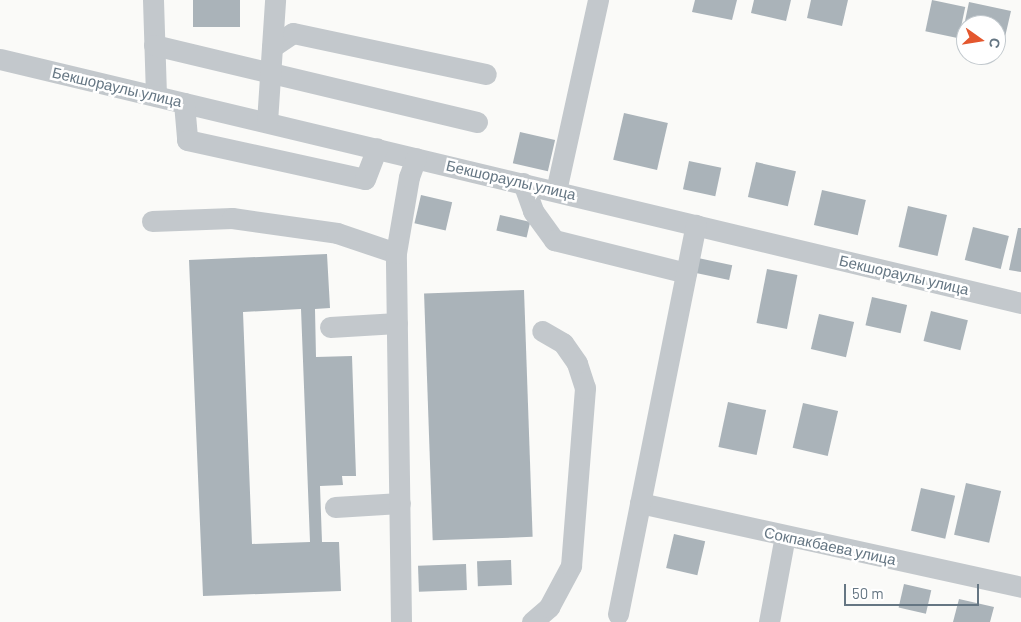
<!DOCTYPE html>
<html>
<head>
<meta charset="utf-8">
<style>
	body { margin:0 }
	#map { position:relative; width:1021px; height:622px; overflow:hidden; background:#fafaf8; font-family:Barlow,sans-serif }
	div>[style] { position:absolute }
	.building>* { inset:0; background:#aab3b9; transform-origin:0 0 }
	.minor>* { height:21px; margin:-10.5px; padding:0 10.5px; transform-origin:10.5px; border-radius:10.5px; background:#c3c8cc }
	span { translate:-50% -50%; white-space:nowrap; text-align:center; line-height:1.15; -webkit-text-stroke:5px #fff; paint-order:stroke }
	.street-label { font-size:15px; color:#657683 }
	.north { position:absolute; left:956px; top:15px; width:50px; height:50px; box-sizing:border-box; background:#fff; border:1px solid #c1c8cd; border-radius:50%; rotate:103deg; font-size:14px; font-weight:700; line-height:20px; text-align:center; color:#657683 }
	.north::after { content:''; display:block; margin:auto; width:18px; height:22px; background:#e4572e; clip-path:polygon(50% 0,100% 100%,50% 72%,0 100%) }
	.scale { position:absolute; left:844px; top:584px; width:135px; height:22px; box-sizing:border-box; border:2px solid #657683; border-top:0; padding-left:6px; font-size:15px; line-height:18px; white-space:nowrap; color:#657683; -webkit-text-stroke:4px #fff; paint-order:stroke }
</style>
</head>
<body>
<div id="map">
	<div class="building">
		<div style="left:193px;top:0;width:47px;height:27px"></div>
		<div style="clip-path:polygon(695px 0,737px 0,732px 20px,692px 12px)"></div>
		<div style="clip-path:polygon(754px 0,791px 0,786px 21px,751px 13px)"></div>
		<div style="clip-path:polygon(811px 0,848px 0,842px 26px,807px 18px)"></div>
		<div style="left:932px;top:0;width:34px;height:32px;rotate:12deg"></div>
		<div style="clip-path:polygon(969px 2px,1011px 11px,1002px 50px,996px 48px,996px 25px,966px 25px,966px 42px,961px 40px)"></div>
		<div style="left:624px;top:113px;width:45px;height:48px;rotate:13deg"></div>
		<div style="left:520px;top:132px;width:36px;height:32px;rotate:13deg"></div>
		<div style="left:689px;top:161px;width:33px;height:29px;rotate:12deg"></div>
		<div style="left:756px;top:162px;width:41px;height:36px;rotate:13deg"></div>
		<div style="left:822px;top:190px;width:45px;height:36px;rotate:13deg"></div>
		<div style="left:421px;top:195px;width:32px;height:29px;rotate:13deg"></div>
		<div style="left:908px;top:206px;width:40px;height:42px;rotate:13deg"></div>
		<div style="left:500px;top:215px;width:31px;height:16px;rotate:13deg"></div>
		<div style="left:973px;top:227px;width:37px;height:34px;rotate:14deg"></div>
		<div style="clip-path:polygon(1018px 228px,1021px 228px,1021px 272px,1009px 270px)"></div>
		<div style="clip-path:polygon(evenodd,327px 254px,330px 308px,315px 309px,316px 357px,352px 356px,356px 476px,342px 476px,343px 485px,320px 486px,322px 542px,339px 542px,341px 591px,203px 596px,189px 260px,327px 254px,301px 309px,310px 542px,252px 544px,243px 312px,301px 309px)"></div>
		<div style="left:698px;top:258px;width:35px;height:15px;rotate:12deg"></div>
		<div style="left:767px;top:269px;width:31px;height:55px;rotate:11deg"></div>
		<div style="left:524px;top:290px;width:247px;height:100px;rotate:88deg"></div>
		<div style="left:872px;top:297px;width:36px;height:29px;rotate:13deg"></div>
		<div style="left:931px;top:311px;width:38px;height:31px;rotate:14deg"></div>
		<div style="left:819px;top:314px;width:36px;height:36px;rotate:13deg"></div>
		<div style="left:728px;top:402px;width:39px;height:46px;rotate:12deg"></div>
		<div style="left:803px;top:403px;width:36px;height:46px;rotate:13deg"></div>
		<div style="left:966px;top:483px;width:36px;height:53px;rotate:13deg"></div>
		<div style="left:921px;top:488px;width:35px;height:44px;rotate:13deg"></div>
		<div style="left:674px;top:534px;width:32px;height:35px;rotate:13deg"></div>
		<div style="left:511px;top:560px;width:25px;height:34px;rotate:88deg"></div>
		<div style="left:466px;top:564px;width:26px;height:48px;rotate:88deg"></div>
		<div style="left:904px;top:584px;width:28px;height:24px;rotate:13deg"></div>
		<div style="clip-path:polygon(959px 599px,994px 607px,990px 622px,953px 622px)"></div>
	</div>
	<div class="minor">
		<div style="left:153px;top:0;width:96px;rotate:88.2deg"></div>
		<div style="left:154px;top:45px;width:332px;rotate:13.4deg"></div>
		<div style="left:272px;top:47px;width:25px;rotate:-34deg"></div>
		<div style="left:293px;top:33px;width:197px;rotate:12deg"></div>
		<div style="left:0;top:59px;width:1050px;rotate:13.44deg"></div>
		<div style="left:184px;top:103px;width:37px;rotate:85deg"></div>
		<div style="left:187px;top:140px;width:182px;rotate:12.4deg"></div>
		<div style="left:365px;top:179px;width:33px;rotate:-69deg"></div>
		<div style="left:267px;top:122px;width:122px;rotate:-86.2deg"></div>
		<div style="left:523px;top:183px;width:30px;rotate:70deg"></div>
		<div style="left:533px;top:211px;width:36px;rotate:54deg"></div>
		<div style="left:554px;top:240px;width:136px;rotate:14deg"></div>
		<div style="left:556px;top:191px;width:196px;rotate:-77.6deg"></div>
		<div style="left:152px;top:221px;width:80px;rotate:-2.1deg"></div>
		<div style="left:232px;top:218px;width:106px;rotate:8.1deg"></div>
		<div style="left:337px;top:233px;width:62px;rotate:18.7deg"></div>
		<div style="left:330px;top:327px;width:67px;rotate:-3.4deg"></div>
		<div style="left:640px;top:503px;width:390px;rotate:12.4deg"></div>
		<div style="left:335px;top:507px;width:65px;rotate:-3.5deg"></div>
		<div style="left:618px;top:614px;width:397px;rotate:-78.7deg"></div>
		<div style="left:401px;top:622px;width:369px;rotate:-90.8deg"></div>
		<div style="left:396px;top:253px;width:77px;rotate:-80.3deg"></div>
		<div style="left:409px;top:177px;width:20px;rotate:-70deg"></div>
		<div style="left:532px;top:622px;width:23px;rotate:-41deg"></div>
		<div style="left:549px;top:607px;width:47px;rotate:-61.8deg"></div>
		<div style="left:571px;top:566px;width:179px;rotate:-85.5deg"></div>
		<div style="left:585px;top:388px;width:26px;rotate:-108deg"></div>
		<div style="left:577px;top:363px;width:24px;rotate:-125deg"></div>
		<div style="left:563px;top:343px;width:24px;rotate:-150deg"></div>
		<div style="left:769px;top:622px;width:87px;rotate:-79.5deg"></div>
	</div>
	<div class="street-label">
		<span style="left:117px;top:87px;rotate:13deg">Бекшораулы улица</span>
		<span style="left:511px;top:180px;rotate:13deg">Бекшораулы улица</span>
		<span style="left:904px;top:275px;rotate:13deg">Бекшораулы улица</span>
		<span style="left:830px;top:546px;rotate:12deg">Сокпакбаева улица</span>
	</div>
	<div class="north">С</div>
	<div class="scale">50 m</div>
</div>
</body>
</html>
